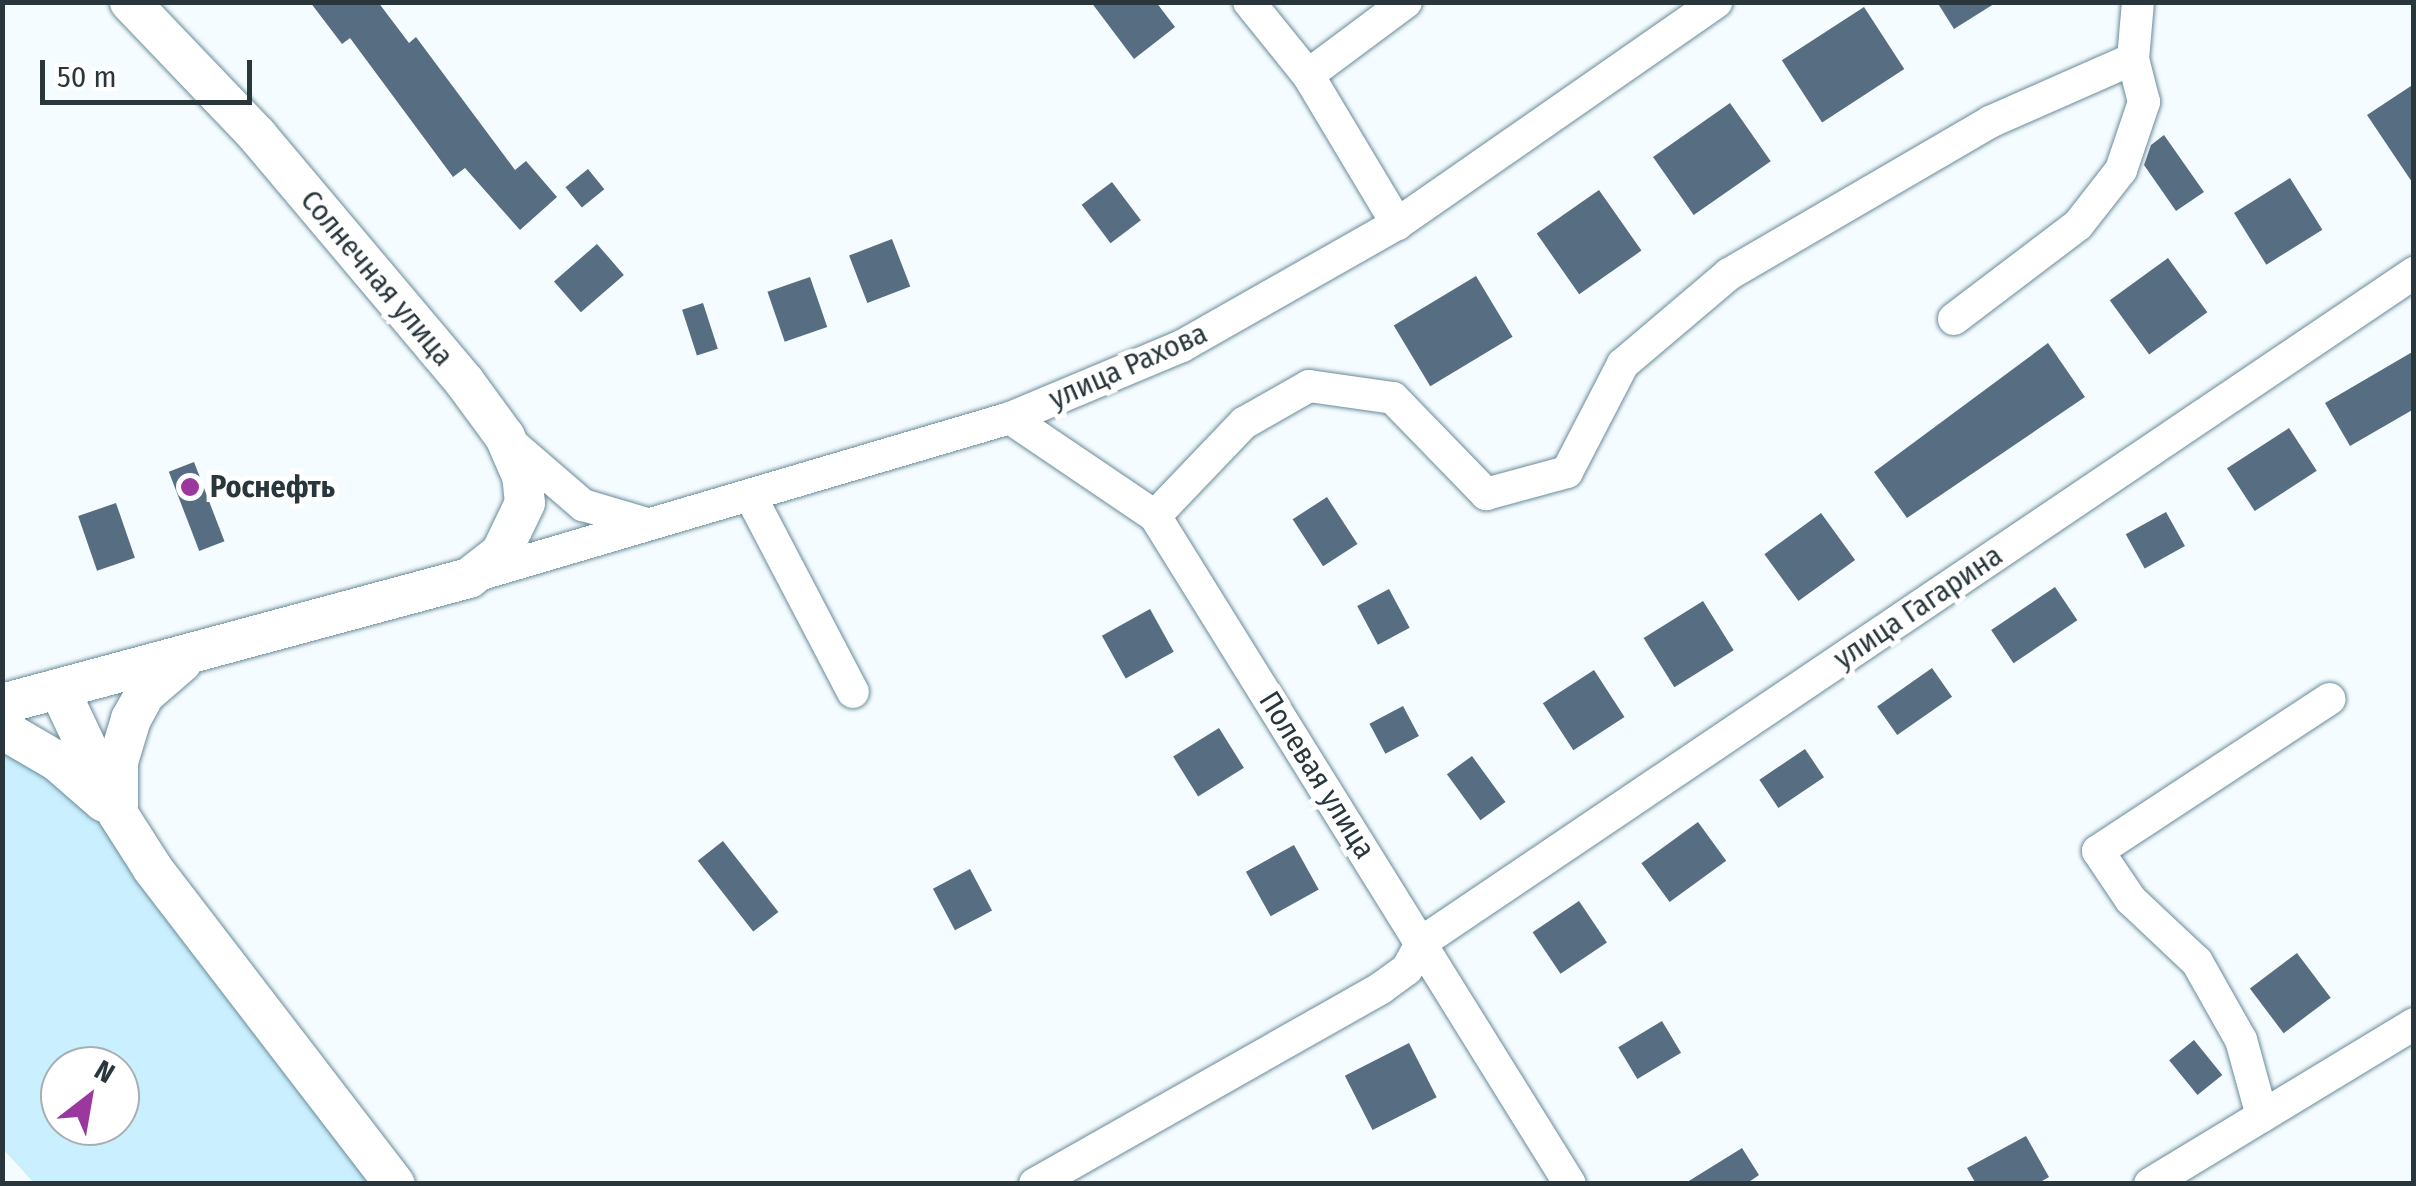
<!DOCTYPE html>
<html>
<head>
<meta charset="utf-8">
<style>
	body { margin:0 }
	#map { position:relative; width:2416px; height:1186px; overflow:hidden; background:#f5fcff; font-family:"Fira Sans Condensed",sans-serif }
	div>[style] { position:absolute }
	.green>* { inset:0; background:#caeffe }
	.building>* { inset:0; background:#566d82; transform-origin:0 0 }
	.roads { filter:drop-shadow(0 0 2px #698b98) drop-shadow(0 0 2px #698b98) }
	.minor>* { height:32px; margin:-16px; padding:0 16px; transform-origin:16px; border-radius:16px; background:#fff }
	.major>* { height:40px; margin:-20px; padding:0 20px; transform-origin:20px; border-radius:20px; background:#fff }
	.dots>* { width:28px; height:28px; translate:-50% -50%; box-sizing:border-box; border:5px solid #fff; border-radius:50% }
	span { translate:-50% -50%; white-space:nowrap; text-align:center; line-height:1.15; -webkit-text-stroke:10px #fff; paint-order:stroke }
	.street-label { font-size:30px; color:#29373c }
	.poi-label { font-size:30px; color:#29373c; font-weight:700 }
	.left { translate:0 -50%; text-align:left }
	.frame { position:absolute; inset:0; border:5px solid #29373c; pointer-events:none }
	.north { position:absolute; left:40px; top:1046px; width:100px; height:100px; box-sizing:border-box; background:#fff; border:2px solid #a9afb1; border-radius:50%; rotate:31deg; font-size:28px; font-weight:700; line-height:40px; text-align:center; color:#29373c }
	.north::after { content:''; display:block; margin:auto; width:35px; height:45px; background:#9a389e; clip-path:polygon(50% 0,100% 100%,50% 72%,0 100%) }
	.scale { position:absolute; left:40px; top:60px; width:212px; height:45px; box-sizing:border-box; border:5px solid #29373c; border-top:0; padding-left:12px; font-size:30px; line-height:35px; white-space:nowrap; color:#29373c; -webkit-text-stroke:8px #fff; paint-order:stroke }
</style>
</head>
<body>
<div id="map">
	<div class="green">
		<div style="clip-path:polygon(evenodd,3px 740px,81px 798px,377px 1183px,34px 1183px,3px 1149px,3px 740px,60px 1066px,120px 1066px,120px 1126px,60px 1126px,60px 1066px)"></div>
	</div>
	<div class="building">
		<div style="clip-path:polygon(310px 2px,378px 2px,409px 43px,416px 37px,515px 170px,526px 161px,557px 197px,520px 230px,465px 168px,453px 177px,350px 38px,342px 44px)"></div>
		<div style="clip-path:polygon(1091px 2px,1156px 2px,1175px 27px,1134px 59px)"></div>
		<div style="clip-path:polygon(1937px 2px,1997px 2px,1954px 29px)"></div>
		<div style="left:1864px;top:7px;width:74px;height:98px;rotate:57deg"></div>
		<div style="clip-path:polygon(2414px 84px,2414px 185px,2367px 115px)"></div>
		<div style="left:1730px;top:103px;width:71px;height:94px;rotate:55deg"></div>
		<div style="clip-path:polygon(2164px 135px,2204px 192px,2176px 211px,2144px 165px,2151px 145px)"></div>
		<div style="left:588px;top:169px;width:26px;height:29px;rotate:51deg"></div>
		<div style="left:2290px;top:178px;width:61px;height:66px;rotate:58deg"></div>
		<div style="left:1112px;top:182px;width:48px;height:38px;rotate:53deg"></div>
		<div style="left:1599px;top:190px;width:74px;height:76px;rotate:55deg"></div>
		<div style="left:892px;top:239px;width:51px;height:46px;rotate:69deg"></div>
		<div style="left:597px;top:244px;width:41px;height:57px;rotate:49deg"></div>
		<div style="left:2168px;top:258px;width:67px;height:72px;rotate:54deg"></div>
		<div style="left:1476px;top:276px;width:71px;height:96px;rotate:59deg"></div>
		<div style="left:810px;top:277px;width:53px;height:45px;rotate:71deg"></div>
		<div style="left:703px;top:303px;width:48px;height:22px;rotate:72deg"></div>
		<div style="clip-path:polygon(2048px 343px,2085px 397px,1907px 518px,1874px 472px)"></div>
		<div style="clip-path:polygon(2414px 351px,2414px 409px,2350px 446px,2325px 403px)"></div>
		<div style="left:2289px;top:428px;width:51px;height:74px;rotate:57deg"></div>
		<div style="left:194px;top:462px;width:85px;height:27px;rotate:69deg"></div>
		<div style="left:1327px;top:497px;width:56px;height:41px;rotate:57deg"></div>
		<div style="left:116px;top:503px;width:58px;height:40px;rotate:71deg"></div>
		<div style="left:2166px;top:512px;width:39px;height:46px;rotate:61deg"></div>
		<div style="left:1821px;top:513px;width:58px;height:70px;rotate:54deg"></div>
		<div style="left:2055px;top:587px;width:40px;height:77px;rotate:56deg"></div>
		<div style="left:1389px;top:589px;width:44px;height:36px;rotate:62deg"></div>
		<div style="left:1703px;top:601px;width:58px;height:70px;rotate:58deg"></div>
		<div style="left:1150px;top:609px;width:49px;height:55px;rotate:61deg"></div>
		<div style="left:1932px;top:668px;width:35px;height:67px;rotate:55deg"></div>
		<div style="left:1594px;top:670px;width:56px;height:61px;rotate:57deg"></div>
		<div style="left:1403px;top:706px;width:34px;height:38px;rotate:62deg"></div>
		<div style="left:1219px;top:728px;width:47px;height:54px;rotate:58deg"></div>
		<div style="left:1805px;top:749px;width:34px;height:55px;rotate:56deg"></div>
		<div style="left:1472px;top:756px;width:57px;height:31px;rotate:54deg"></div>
		<div style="left:1698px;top:822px;width:48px;height:70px;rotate:54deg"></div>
		<div style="left:723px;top:841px;width:90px;height:32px;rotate:52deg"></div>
		<div style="left:1294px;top:845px;width:51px;height:55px;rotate:61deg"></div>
		<div style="left:970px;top:869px;width:47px;height:42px;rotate:62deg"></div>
		<div style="left:1579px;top:901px;width:50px;height:56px;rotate:56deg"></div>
		<div style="left:2297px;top:953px;width:56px;height:59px;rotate:53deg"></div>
		<div style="left:1662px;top:1021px;width:37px;height:51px;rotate:59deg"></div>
		<div style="left:2194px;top:1040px;width:45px;height:32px;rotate:51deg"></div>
		<div style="left:1409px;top:1043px;width:61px;height:72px;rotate:63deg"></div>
		<div style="clip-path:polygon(2026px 1136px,2049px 1177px,2037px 1184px,1976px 1184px,1967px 1168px)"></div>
		<div style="clip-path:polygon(1742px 1148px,1759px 1175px,1746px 1184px,1684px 1184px)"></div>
	</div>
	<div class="roads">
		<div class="minor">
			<div style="left:1249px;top:2px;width:94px;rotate:51.1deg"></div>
			<div style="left:1308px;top:75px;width:174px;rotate:59.1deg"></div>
			<div style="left:1308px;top:75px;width:122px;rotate:-36.7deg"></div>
			<div style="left:1954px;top:319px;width:156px;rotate:-37.2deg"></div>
			<div style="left:2078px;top:225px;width:70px;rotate:-52deg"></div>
			<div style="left:2121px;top:170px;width:72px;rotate:-71.3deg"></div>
			<div style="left:2144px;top:102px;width:44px;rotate:-104.3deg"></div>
			<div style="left:2133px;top:59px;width:57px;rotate:-85deg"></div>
			<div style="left:1010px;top:418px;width:175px;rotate:34.1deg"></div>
			<div style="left:1155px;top:516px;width:786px;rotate:58.15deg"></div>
			<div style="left:512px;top:444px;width:94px;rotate:40.7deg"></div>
			<div style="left:583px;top:505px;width:67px;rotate:16.5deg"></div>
			<div style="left:751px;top:497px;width:220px;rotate:62.4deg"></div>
			<div style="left:1155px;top:516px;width:129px;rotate:-46.3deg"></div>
			<div style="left:1244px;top:423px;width:75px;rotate:-29.6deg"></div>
			<div style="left:1309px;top:386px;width:85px;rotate:8.1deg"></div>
			<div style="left:1393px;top:398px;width:134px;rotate:45.9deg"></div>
			<div style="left:1486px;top:494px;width:84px;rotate:-15.2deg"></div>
			<div style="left:1567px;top:472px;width:122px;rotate:-62.6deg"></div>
			<div style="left:1623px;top:364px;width:139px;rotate:-40.3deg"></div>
			<div style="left:1729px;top:274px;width:302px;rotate:-30.2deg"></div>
			<div style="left:1990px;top:122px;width:156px;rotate:-23.8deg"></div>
			<div style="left:478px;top:575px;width:555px;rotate:-16.44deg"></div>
			<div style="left:1010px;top:418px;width:186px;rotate:-22.7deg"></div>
			<div style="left:1182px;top:346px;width:247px;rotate:-29.6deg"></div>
			<div style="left:1397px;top:224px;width:389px;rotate:-34.8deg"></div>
			<div style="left:2262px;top:1116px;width:79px;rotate:-105.4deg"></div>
			<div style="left:2241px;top:1040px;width:90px;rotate:-119.4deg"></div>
			<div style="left:2197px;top:962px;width:91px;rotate:-136.8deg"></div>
			<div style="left:2131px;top:900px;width:59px;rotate:-124deg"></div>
			<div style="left:2098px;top:851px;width:277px;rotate:-33.3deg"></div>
			<div style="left:1035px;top:1184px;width:398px;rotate:-29.5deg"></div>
			<div style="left:1381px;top:988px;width:32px;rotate:-36deg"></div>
			<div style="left:1407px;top:969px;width:31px;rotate:-61deg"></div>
			<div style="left:1422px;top:942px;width:1197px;rotate:-34deg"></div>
			<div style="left:2150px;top:1184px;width:309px;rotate:-31.2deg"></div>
		</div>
		<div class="major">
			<div style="left:59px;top:689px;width:138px;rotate:64.7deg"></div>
			<div style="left:118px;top:814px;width:65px;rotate:57.5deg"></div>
			<div style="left:153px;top:869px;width:397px;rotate:52.5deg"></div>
			<div style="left:2px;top:704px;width:484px;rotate:-15.1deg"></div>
			<div style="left:469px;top:578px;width:41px;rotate:-38deg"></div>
			<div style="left:501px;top:553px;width:55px;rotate:-64.4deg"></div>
			<div style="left:525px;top:503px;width:27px;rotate:-96deg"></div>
			<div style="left:522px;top:476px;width:43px;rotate:-113.6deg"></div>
			<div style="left:505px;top:437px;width:69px;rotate:-126.2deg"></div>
			<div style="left:464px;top:381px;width:322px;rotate:-130.1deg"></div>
			<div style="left:257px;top:135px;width:184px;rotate:-133.7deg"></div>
			<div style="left:2px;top:729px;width:64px;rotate:30.2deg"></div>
			<div style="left:57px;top:761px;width:62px;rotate:41.1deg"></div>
			<div style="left:118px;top:805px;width:43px;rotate:-90deg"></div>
			<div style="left:118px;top:762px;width:45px;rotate:-73.2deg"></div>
			<div style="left:131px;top:719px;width:29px;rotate:-61deg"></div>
			<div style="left:145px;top:694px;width:49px;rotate:-40.9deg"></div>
		</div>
	</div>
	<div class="dots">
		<div style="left:190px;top:487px;background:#9a389e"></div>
	</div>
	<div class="street-label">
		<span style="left:377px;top:278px;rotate:50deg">Солнечная улица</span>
		<span style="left:1128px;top:366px;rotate:-24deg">улица Рахова</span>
		<span style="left:1918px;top:607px;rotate:-34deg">улица Гагарина</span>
		<span style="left:1317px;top:775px;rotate:58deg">Полевая улица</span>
	</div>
	<div class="poi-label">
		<span class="left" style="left:210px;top:487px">Роснефть</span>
	</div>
	<div class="frame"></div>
	<div class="north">N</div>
	<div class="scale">50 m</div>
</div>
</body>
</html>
